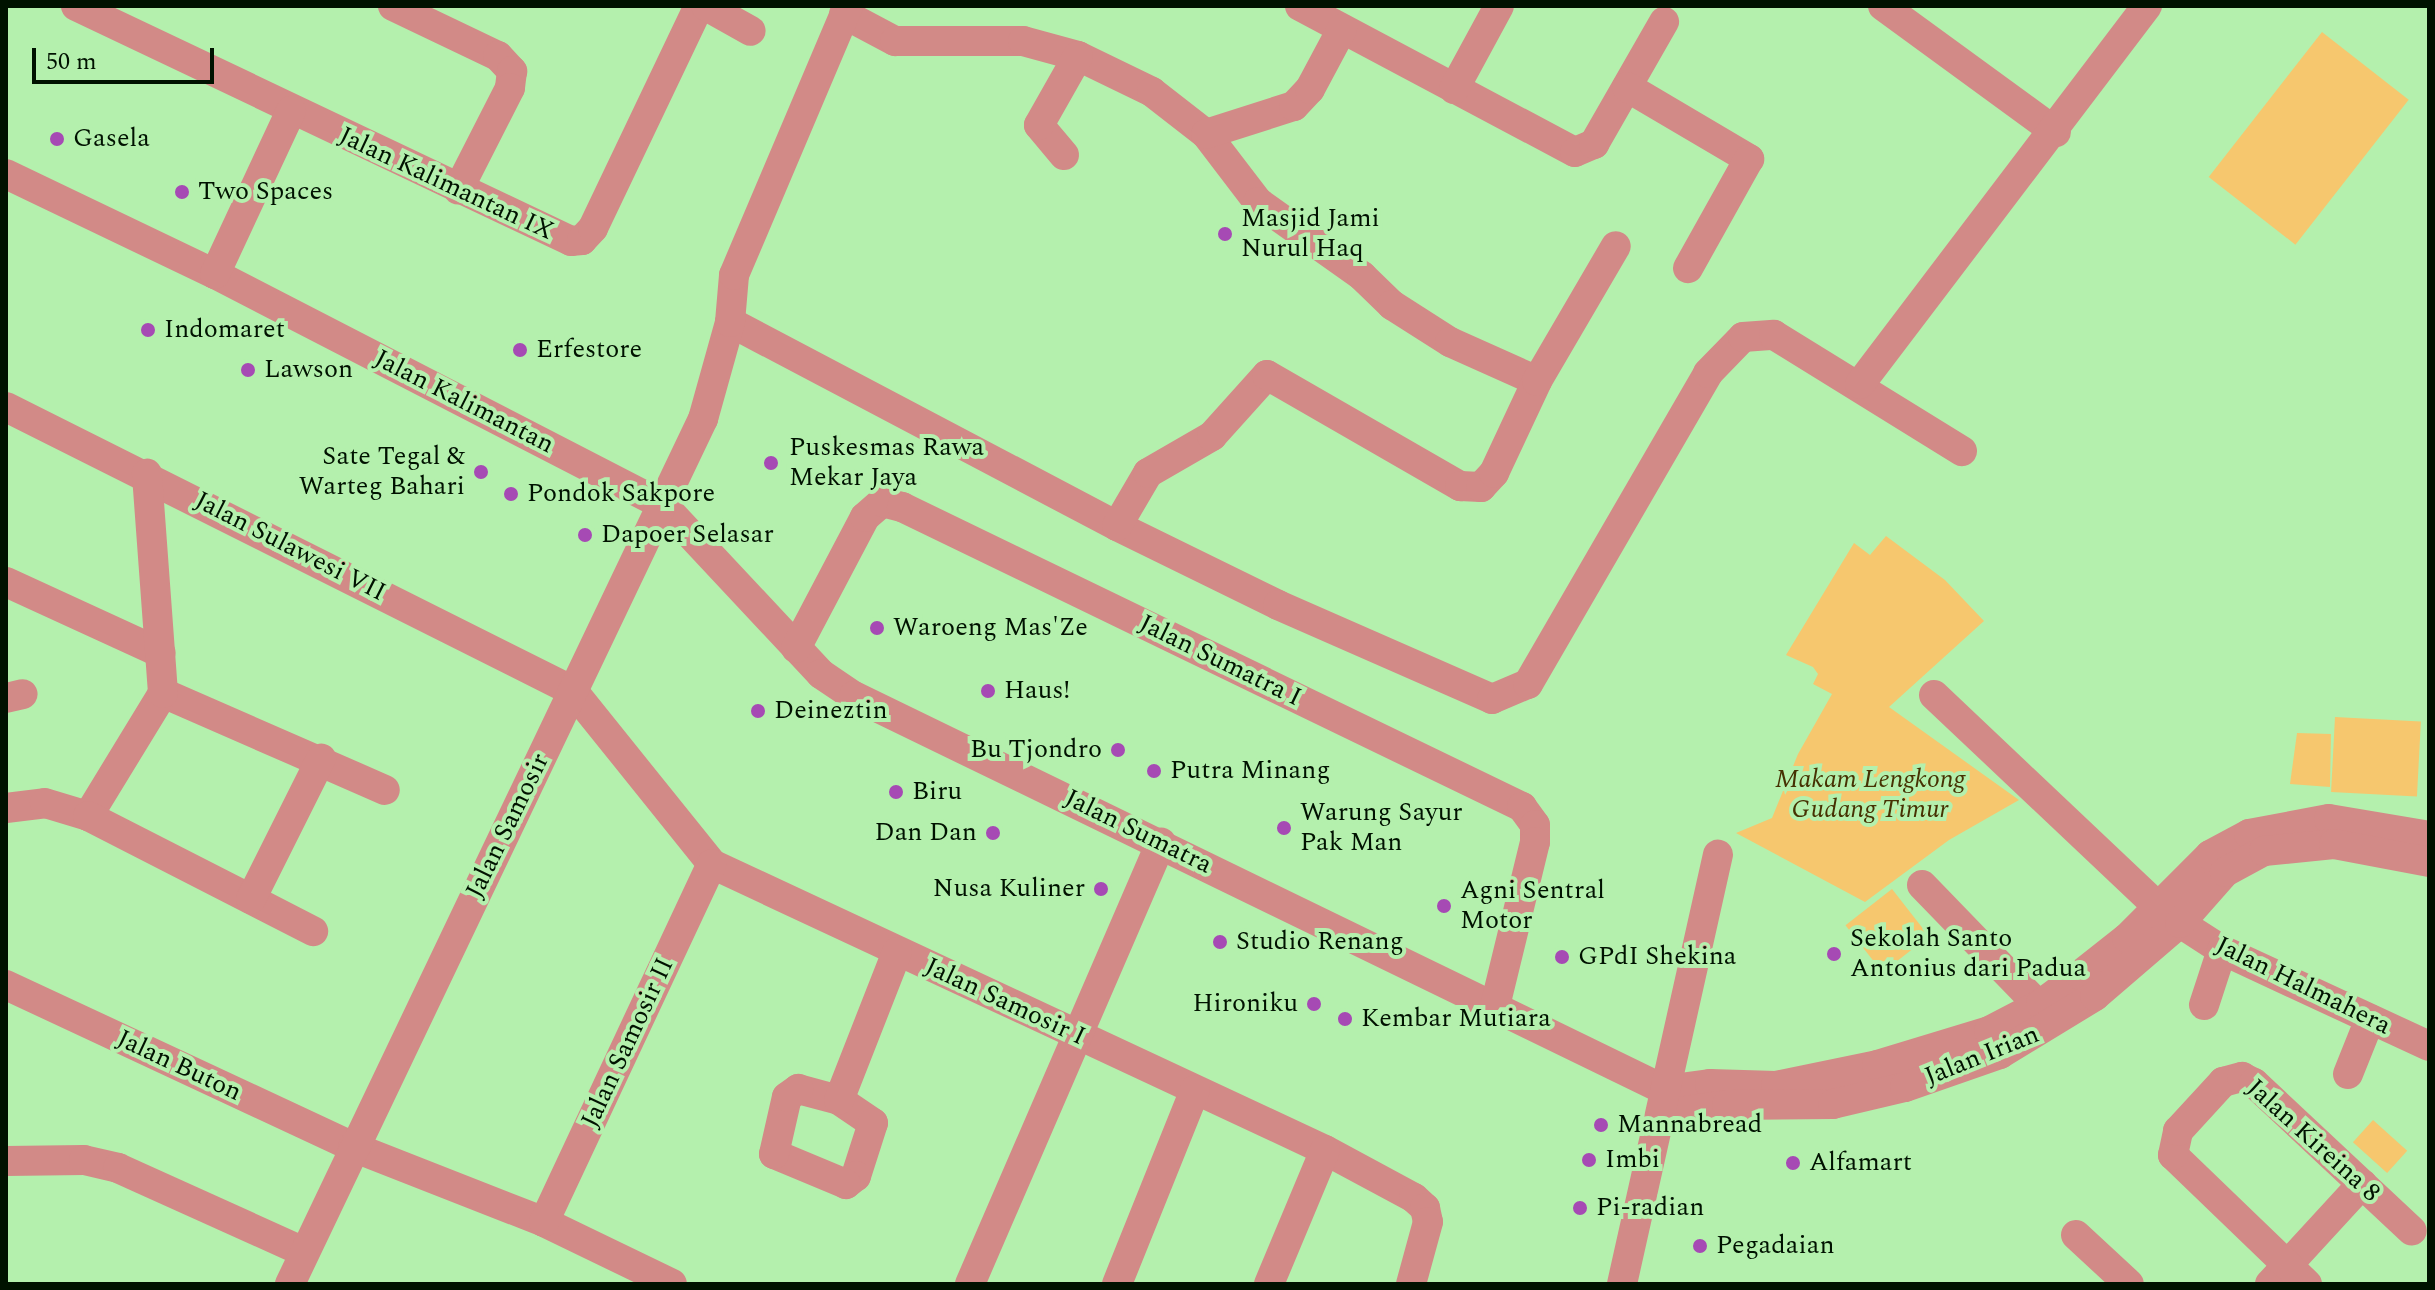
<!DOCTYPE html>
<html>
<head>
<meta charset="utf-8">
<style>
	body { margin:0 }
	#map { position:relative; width:2435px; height:1290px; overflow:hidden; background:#b4f0ad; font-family:Spectral,serif }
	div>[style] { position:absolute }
	.green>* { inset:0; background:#f6c76e; transform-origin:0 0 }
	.minor>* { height:30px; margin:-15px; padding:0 15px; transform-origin:15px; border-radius:15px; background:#d28a87 }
	.dots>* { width:22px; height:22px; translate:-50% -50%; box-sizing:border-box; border:4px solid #b4f0ad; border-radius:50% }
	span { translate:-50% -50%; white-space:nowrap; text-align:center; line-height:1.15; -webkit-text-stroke:8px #b4f0ad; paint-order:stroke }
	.poi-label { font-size:26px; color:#001200 }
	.left { translate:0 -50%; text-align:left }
	.right { translate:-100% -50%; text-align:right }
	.street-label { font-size:26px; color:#001200 }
	.park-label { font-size:26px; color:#463102; font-style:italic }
	.frame { position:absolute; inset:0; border:8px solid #001200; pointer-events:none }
	.scale { position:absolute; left:32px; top:48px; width:182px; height:36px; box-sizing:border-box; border:4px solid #001200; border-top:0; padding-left:10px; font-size:24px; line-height:28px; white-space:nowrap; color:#001200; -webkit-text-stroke:6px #b4f0ad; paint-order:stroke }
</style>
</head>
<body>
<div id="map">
	<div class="green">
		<div style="left:2322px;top:32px;width:110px;height:184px;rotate:38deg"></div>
		<div style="clip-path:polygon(1886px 536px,1945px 580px,1984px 621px,1889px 707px,2019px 800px,1949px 840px,1865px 902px,1736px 833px,1772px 818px,1798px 754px,1832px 694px,1813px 684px,1818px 674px,1813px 667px,1786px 655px,1854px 543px,1870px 555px)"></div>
		<div style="left:2335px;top:717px;width:86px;height:75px;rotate:3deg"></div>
		<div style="clip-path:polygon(2297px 733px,2331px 734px,2330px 787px,2290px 784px)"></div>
		<div style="left:1892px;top:889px;width:60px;height:59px;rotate:52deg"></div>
		<div style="left:2373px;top:1120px;width:46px;height:30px;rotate:42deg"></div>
	</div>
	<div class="minor">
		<div style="left:76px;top:6px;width:548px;rotate:25.4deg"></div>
		<div style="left:571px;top:241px;width:11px;rotate:-5deg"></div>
		<div style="left:582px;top:240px;width:16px;rotate:-47deg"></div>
		<div style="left:593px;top:228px;width:246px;rotate:-64.5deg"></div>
		<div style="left:393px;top:6px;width:116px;rotate:25.5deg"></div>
		<div style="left:498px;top:56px;width:21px;rotate:47deg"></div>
		<div style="left:512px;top:71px;width:17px;rotate:97deg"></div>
		<div style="left:510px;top:88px;width:114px;rotate:117deg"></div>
		<div style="left:706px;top:6px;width:51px;rotate:29.1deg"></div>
		<div style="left:1300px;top:6px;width:311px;rotate:28deg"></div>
		<div style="left:1575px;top:152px;width:21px;rotate:-23deg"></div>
		<div style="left:1594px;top:144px;width:141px;rotate:-60.2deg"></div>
		<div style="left:1883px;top:6px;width:214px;rotate:36.1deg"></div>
		<div style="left:844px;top:14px;width:58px;rotate:27.9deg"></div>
		<div style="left:895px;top:41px;width:128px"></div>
		<div style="left:1023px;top:41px;width:57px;rotate:15.3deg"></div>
		<div style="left:1078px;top:56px;width:82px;rotate:25.9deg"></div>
		<div style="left:1152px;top:92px;width:68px;rotate:37.9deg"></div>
		<div style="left:1206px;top:134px;width:86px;rotate:52.6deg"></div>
		<div style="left:1258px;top:202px;width:128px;rotate:35.4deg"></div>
		<div style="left:1362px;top:276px;width:42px;rotate:44deg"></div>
		<div style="left:1392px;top:305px;width:69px;rotate:32.5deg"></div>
		<div style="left:1450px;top:342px;width:95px;rotate:24.1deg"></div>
		<div style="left:1627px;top:87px;width:142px;rotate:30.5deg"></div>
		<div style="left:1749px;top:159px;width:125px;rotate:119.2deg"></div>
		<div style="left:1454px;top:89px;width:94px;rotate:-61.5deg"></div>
		<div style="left:1206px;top:134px;width:92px;rotate:-17.7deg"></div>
		<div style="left:1294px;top:106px;width:23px;rotate:-47deg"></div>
		<div style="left:1310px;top:89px;width:68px;rotate:-61.9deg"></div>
		<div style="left:1064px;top:155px;width:39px;rotate:-130deg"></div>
		<div style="left:1039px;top:125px;width:79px;rotate:-60.5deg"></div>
		<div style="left:6px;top:174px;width:232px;rotate:25.6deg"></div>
		<div style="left:215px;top:274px;width:504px;rotate:27.28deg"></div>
		<div style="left:663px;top:505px;width:231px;rotate:46.9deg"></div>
		<div style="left:821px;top:674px;width:40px;rotate:34deg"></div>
		<div style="left:854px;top:696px;width:902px;rotate:25.91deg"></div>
		<div style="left:215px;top:274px;width:180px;rotate:-65deg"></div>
		<div style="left:730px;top:322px;width:437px;rotate:27.8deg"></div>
		<div style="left:1117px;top:526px;width:179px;rotate:26.1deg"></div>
		<div style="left:1278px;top:605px;width:234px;rotate:23.7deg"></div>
		<div style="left:1492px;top:699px;width:39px;rotate:-23deg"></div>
		<div style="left:1528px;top:684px;width:359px;rotate:-59.9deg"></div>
		<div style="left:1708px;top:373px;width:50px;rotate:-45.8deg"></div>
		<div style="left:1743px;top:337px;width:31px;rotate:-4deg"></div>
		<div style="left:1774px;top:335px;width:221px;rotate:31.7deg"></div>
		<div style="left:1860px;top:384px;width:475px;rotate:-52.8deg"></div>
		<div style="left:6px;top:407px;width:634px;rotate:26.61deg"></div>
		<div style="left:573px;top:691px;width:222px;rotate:51.2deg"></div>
		<div style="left:712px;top:864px;width:676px;rotate:25.01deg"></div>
		<div style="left:1325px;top:1150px;width:101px;rotate:28.3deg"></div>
		<div style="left:1414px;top:1198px;width:15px;rotate:42deg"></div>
		<div style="left:1425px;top:1208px;width:14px;rotate:78deg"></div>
		<div style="left:1428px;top:1222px;width:64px;rotate:105.3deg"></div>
		<div style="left:1117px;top:526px;width:61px;rotate:-59.7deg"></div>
		<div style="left:1148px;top:473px;width:74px;rotate:-30deg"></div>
		<div style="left:1212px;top:436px;width:82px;rotate:-48deg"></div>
		<div style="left:1267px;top:375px;width:223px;rotate:29.9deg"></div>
		<div style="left:1460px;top:486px;width:21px;rotate:3deg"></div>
		<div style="left:1481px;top:487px;width:19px;rotate:-47deg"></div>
		<div style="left:1494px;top:473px;width:102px;rotate:-64.9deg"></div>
		<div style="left:1537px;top:381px;width:156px;rotate:-59.7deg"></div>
		<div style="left:6px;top:582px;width:170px;rotate:24.6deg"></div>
		<div style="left:796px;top:648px;width:148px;rotate:-62.2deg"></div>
		<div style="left:865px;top:517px;width:23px;rotate:-41deg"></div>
		<div style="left:882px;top:502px;width:21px;rotate:14deg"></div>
		<div style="left:902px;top:507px;width:689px;rotate:25.82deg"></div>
		<div style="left:1522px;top:807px;width:22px;rotate:54deg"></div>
		<div style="left:1535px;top:825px;width:17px;rotate:90deg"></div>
		<div style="left:1535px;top:842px;width:169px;rotate:103.7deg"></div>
		<div style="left:163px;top:693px;width:242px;rotate:23.6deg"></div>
		<div style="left:1934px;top:695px;width:307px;rotate:43.4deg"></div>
		<div style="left:6px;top:698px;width:17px;rotate:-13deg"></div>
		<div style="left:6px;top:808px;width:39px;rotate:-7deg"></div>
		<div style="left:45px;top:803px;width:45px;rotate:16.8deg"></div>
		<div style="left:88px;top:816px;width:144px;rotate:-58.6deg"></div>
		<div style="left:163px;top:693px;width:220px;rotate:-94.2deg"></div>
		<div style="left:88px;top:816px;width:253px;rotate:27.1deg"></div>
		<div style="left:1922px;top:885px;width:187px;rotate:45.9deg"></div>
		<div style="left:251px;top:899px;width:157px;rotate:-63.4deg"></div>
		<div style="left:2180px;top:923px;width:50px;rotate:32.7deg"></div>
		<div style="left:2222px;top:950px;width:228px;rotate:24.9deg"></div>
		<div style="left:6px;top:985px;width:383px;rotate:25deg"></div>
		<div style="left:353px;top:1147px;width:205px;rotate:21.4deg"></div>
		<div style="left:544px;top:1222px;width:142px;rotate:25.8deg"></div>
		<div style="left:2204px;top:1005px;width:58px;rotate:-71.9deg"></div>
		<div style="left:2348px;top:1074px;width:59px;rotate:-68.2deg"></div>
		<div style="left:798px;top:1089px;width:42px;rotate:15deg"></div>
		<div style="left:839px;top:1100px;width:41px;rotate:34.1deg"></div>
		<div style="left:873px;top:1123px;width:56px;rotate:107.8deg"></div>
		<div style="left:856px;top:1176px;width:13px;rotate:141deg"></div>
		<div style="left:846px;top:1184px;width:78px;rotate:-157.4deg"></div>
		<div style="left:774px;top:1154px;width:58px;rotate:-77.2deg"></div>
		<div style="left:787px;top:1097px;width:14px;rotate:-36deg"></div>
		<div style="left:1665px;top:1090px;width:45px;rotate:-7.6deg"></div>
		<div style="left:1710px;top:1084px;width:66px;rotate:1.7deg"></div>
		<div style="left:1776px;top:1086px;width:103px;rotate:-11.7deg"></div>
		<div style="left:1877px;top:1065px;width:117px;rotate:-16.9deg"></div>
		<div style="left:1989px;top:1031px;width:59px;rotate:-27.4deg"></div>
		<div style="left:2041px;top:1004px;width:49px;rotate:-36.6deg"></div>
		<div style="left:2080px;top:975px;width:60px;rotate:-38.2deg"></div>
		<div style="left:2127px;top:938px;width:117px;rotate:-45deg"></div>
		<div style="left:2210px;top:855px;width:44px;rotate:-28.3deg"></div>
		<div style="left:2249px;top:834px;width:81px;rotate:-10.6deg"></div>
		<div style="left:2329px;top:819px;width:101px;rotate:9.6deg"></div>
		<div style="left:839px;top:1100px;width:159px;rotate:-68.6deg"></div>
		<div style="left:1663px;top:1114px;width:65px;rotate:-8deg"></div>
		<div style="left:1727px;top:1105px;width:106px;rotate:-0.5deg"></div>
		<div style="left:1833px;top:1104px;width:74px;rotate:-13.3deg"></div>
		<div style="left:1905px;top:1087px;width:101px;rotate:-19.2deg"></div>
		<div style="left:2000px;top:1054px;width:111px;rotate:-31.4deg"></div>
		<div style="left:2095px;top:996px;width:112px;rotate:-40.7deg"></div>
		<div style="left:2180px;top:923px;width:68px;rotate:-48.6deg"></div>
		<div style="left:2225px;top:872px;width:44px;rotate:-28.3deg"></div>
		<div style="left:2264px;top:851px;width:70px;rotate:-5.7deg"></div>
		<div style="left:2334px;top:844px;width:97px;rotate:10.7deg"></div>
		<div style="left:6px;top:1161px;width:78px;rotate:-0.7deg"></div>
		<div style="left:84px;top:1160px;width:35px;rotate:13deg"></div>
		<div style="left:118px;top:1168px;width:202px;rotate:24.3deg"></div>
		<div style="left:544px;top:1222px;width:395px;rotate:-64.9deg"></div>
		<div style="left:2076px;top:1235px;width:72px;rotate:42.8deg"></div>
		<div style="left:290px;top:1284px;width:959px;rotate:-64.48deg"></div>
		<div style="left:703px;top:419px;width:101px;rotate:-74.4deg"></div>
		<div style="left:730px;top:322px;width:47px;rotate:-85.1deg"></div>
		<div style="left:734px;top:275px;width:292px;rotate:-67deg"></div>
		<div style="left:970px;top:1284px;width:481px;rotate:-66.6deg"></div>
		<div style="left:1117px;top:1284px;width:209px;rotate:-68.1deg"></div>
		<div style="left:1269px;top:1284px;width:145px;rotate:-67.3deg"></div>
		<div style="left:1622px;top:1284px;width:440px;rotate:-77.4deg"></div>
		<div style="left:2270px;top:1284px;width:136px;rotate:-47.4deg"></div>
		<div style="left:2307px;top:1284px;width:186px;rotate:-136.1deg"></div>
		<div style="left:2173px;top:1155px;width:25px;rotate:-78deg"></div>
		<div style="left:2178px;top:1131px;width:67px;rotate:-47.4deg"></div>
		<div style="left:2223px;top:1082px;width:20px;rotate:-15deg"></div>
		<div style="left:2242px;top:1077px;width:13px;rotate:27deg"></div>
		<div style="left:2254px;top:1083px;width:216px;rotate:43.1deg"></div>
	</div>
	<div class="dots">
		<div style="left:57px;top:139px;background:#a64ab4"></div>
		<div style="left:182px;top:192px;background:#a64ab4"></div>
		<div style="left:1225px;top:234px;background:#a64ab4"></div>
		<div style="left:148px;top:330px;background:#a64ab4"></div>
		<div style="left:520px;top:350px;background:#a64ab4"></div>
		<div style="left:248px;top:370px;background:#a64ab4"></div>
		<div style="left:771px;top:463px;background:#a64ab4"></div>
		<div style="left:481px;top:472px;background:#a64ab4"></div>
		<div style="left:511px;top:494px;background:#a64ab4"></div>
		<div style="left:585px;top:535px;background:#a64ab4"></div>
		<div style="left:877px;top:628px;background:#a64ab4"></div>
		<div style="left:988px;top:691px;background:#a64ab4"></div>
		<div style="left:758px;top:711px;background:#a64ab4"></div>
		<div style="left:1118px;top:750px;background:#a64ab4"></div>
		<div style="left:1154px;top:771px;background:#a64ab4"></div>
		<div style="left:896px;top:792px;background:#a64ab4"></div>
		<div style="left:1284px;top:828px;background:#a64ab4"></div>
		<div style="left:993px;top:833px;background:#a64ab4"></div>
		<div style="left:1101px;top:889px;background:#a64ab4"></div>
		<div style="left:1444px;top:906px;background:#a64ab4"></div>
		<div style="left:1220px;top:942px;background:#a64ab4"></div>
		<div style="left:1834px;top:954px;background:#a64ab4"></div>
		<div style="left:1562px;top:957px;background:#a64ab4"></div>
		<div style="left:1314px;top:1004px;background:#a64ab4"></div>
		<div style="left:1345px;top:1019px;background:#a64ab4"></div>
		<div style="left:1601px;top:1125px;background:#a64ab4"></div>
		<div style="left:1589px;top:1160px;background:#a64ab4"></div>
		<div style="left:1793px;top:1163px;background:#a64ab4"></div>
		<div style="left:1580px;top:1208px;background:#a64ab4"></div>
		<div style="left:1700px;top:1246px;background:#a64ab4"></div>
	</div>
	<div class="poi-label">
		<span class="left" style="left:73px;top:139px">Gasela</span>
		<span class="left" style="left:198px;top:192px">Two Spaces</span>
		<span class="left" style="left:1241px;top:234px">Masjid Jami<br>Nurul Haq</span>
		<span class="left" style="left:164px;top:330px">Indomaret</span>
		<span class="left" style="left:536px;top:350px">Erfestore</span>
		<span class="left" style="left:264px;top:370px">Lawson</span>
		<span class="left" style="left:789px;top:463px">Puskesmas Rawa<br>Mekar Jaya</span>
		<span class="right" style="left:465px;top:472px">Sate Tegal &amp;<br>Warteg Bahari</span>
		<span class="left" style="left:527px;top:494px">Pondok Sakpore</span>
		<span class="left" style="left:601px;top:535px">Dapoer Selasar</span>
		<span class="left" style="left:893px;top:628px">Waroeng Mas'Ze</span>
		<span class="left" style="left:1004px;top:691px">Haus!</span>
		<span class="left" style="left:774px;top:711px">Deineztin</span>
		<span class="right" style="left:1102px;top:750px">Bu Tjondro</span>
		<span class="left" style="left:1170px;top:771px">Putra Minang</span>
		<span class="left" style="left:912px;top:792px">Biru</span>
		<span class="left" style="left:1300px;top:828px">Warung Sayur<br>Pak Man</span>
		<span class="right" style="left:977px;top:833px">Dan Dan</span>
		<span class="right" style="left:1085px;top:889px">Nusa Kuliner</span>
		<span class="left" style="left:1460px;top:906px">Agni Sentral<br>Motor</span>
		<span class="left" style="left:1850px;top:954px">Sekolah Santo<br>Antonius dari Padua</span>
		<span class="left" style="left:1236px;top:942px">Studio Renang</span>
		<span class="left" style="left:1578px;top:957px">GPdI Shekina</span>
		<span class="right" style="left:1298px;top:1004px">Hironiku</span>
		<span class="left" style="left:1361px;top:1019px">Kembar Mutiara</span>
		<span class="left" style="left:1617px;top:1125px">Mannabread</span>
		<span class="left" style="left:1605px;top:1160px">Imbi</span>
		<span class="left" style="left:1809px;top:1163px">Alfamart</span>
		<span class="left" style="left:1596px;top:1208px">Pi-radian</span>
		<span class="left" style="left:1716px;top:1246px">Pegadaian</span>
	</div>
	<div class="street-label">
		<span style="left:446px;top:184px;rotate:25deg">Jalan Kalimantan IX</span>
		<span style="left:464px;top:402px;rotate:27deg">Jalan Kalimantan</span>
		<span style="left:290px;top:547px;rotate:27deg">Jalan Sulawesi VII</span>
		<span style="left:1220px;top:661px;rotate:26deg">Jalan Sumatra I</span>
		<span style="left:508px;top:826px;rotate:-64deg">Jalan Samosir</span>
		<span style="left:1138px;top:832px;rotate:26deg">Jalan Sumatra</span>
		<span style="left:2303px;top:986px;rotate:26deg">Jalan Halmahera</span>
		<span style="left:1005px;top:1002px;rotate:25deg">Jalan Samosir I</span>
		<span style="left:628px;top:1043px;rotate:-65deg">Jalan Samosir II</span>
		<span style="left:1982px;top:1056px;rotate:-22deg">Jalan Irian</span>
		<span style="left:179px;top:1066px;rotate:25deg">Jalan Buton</span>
		<span style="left:2313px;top:1141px;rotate:42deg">Jalan Kireina 8</span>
	</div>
	<div class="park-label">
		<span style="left:1870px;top:795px">Makam Lengkong<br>Gudang Timur</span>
	</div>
	<div class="frame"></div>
	<div class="scale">50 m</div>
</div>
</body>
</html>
